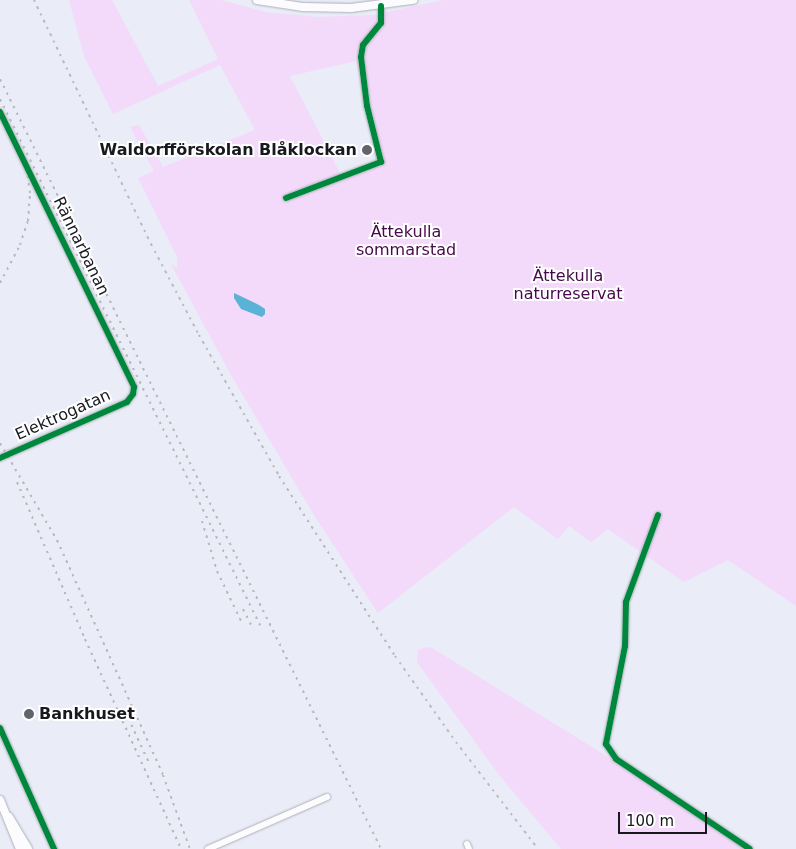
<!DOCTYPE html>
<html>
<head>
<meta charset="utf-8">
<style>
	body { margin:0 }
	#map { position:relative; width:796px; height:849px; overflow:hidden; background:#eaecf7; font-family:"DejaVu Sans",sans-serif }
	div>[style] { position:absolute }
	.green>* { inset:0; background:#f3d9fa }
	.water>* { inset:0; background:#5ab3d7 }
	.roads { filter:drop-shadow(0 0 1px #aeb0b8) drop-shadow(0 0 1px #aeb0b8) }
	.minor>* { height:6px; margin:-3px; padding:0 3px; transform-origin:3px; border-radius:3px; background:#fcfcfe }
	.major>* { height:8px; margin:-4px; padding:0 4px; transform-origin:4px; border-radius:4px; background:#fcfcfe }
	.rail>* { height:2px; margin-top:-1px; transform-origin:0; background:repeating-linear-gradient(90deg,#b9b9bc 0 2.5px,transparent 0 7.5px) }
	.cycleway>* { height:6px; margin:-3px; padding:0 3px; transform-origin:3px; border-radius:3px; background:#00873e }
	.dots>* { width:14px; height:14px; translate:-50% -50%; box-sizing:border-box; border:2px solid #fff; border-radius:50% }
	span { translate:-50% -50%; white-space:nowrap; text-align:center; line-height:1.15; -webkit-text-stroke:4px #fff; paint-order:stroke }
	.poi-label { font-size:16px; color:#18191f; font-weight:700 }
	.right { translate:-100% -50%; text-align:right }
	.left { translate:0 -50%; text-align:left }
	.park-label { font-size:16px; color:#46094b }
	.street-label { font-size:16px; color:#18191f }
	.scale { position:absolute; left:618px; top:812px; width:89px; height:22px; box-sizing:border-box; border:2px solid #18191f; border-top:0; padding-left:6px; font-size:15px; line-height:18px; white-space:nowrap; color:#18191f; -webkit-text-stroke:4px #fff; paint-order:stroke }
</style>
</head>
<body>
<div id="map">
	<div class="green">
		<div style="clip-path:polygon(evenodd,69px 0,112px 0,158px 86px,218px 59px,189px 0,221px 0,266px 12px,318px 17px,374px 15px,443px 0,796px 0,796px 606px,728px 560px,684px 582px,608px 529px,591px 542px,569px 526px,558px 539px,514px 507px,378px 613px,314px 515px,231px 375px,171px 264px,177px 268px,177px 257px,138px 178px,154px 171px,130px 127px,139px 125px,163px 167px,255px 130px,220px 65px,113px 114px,84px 56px,69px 0,356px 61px,376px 161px,341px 175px,290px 76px,356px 61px)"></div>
		<div style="clip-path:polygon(426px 647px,432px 648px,655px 786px,657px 790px,656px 795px,664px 792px,746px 849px,561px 849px,499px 775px,417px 662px,418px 650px)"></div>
	</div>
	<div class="water">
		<div style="clip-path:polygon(234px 293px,259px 305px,265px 309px,265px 314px,262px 317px,241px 309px,234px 298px)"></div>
	</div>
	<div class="roads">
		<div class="minor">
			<div style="left:0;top:112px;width:306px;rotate:64deg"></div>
			<div style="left:134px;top:387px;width:7px;rotate:98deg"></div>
			<div style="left:133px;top:394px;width:10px;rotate:127deg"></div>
			<div style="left:127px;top:402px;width:139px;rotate:156.2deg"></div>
			<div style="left:286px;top:198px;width:102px;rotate:-20.8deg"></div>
			<div style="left:381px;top:162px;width:58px;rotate:-104deg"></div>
			<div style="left:367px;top:106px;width:49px;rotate:-97deg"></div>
			<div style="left:361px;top:57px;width:12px;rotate:-81deg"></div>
			<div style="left:363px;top:45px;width:28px;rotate:-51deg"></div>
			<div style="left:381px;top:23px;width:17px;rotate:-90deg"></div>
			<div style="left:658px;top:515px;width:93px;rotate:110.2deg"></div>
			<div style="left:626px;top:602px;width:44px;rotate:91.3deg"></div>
			<div style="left:625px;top:646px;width:100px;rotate:101deg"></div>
			<div style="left:606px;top:744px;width:18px;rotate:56deg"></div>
			<div style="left:616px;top:759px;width:161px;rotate:33.9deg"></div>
			<div style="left:0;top:728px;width:133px;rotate:65.9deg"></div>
			<div style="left:467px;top:844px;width:5px;rotate:68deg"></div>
			<div style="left:208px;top:849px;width:130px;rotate:-23.6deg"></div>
		</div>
		<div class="major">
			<div style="left:257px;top:0;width:47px;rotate:8.7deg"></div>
			<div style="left:303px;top:7px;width:48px;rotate:1.2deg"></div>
			<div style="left:351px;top:8px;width:63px;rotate:-7.4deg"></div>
			<div style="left:0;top:800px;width:53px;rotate:67.8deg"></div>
			<div style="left:9px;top:817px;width:37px;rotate:59deg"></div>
		</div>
	</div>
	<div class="rail">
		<div style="left:34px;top:0;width:271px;rotate:64.4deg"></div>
		<div style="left:151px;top:244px;width:103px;rotate:62.2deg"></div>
		<div style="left:199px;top:335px;width:162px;rotate:60.4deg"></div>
		<div style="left:279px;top:476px;width:214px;rotate:57.2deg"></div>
		<div style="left:395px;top:656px;width:105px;rotate:54.7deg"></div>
		<div style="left:456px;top:742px;width:135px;rotate:52.5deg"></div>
		<div style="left:0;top:79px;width:859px;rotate:63.67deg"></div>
		<div style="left:0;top:99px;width:587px;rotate:63.7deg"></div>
		<div style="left:0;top:283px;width:43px;rotate:-62.2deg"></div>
		<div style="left:20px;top:245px;width:25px;rotate:-72deg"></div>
		<div style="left:28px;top:221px;width:28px;rotate:-86deg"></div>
		<div style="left:30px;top:193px;width:35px;rotate:-98deg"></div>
		<div style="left:0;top:443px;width:113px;rotate:59.6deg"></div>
		<div style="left:57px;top:540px;width:258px;rotate:65.7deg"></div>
		<div style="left:163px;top:775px;width:79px;rotate:70deg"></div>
		<div style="left:17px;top:482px;width:171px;rotate:66.6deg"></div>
		<div style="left:85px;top:639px;width:231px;rotate:65.4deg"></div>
		<div style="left:202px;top:521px;width:52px;rotate:73.3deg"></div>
		<div style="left:217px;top:571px;width:58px;rotate:64.3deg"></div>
		<div style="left:243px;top:609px;width:22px;rotate:63deg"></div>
		<div style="left:125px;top:711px;width:57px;rotate:65.2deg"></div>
	</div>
	<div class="cycleway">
		<div style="left:0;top:112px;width:306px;rotate:64deg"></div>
		<div style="left:134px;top:387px;width:7px;rotate:98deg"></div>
		<div style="left:133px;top:394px;width:10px;rotate:127deg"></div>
		<div style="left:127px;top:402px;width:139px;rotate:156.2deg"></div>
		<div style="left:286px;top:198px;width:102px;rotate:-20.8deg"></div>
		<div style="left:381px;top:162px;width:58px;rotate:-104deg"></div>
		<div style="left:367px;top:106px;width:49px;rotate:-97deg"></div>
		<div style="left:361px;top:57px;width:12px;rotate:-81deg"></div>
		<div style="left:363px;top:45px;width:28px;rotate:-51deg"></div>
		<div style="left:381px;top:23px;width:17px;rotate:-90deg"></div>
		<div style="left:658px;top:515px;width:93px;rotate:110.2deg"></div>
		<div style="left:626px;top:602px;width:44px;rotate:91.3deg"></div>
		<div style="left:625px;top:646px;width:100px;rotate:101deg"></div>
		<div style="left:606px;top:744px;width:18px;rotate:56deg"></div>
		<div style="left:616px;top:759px;width:161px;rotate:33.9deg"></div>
		<div style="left:0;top:728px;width:133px;rotate:65.9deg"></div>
	</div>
	<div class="dots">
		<div style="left:367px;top:150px;background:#62636b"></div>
		<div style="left:29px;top:714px;background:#62636b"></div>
	</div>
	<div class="poi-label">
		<span class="right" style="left:357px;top:150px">Waldorfförskolan Blåklockan</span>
		<span class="left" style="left:39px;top:714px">Bankhuset</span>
	</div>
	<div class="park-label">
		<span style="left:406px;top:241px">Ättekulla<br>sommarstad</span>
		<span style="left:568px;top:285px">Ättekulla<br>naturreservat</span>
	</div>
	<div class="street-label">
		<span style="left:81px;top:246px;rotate:64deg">Rännarbanan</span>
		<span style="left:63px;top:415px;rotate:-24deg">Elektrogatan</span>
	</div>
	<div class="scale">100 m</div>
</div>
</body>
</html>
